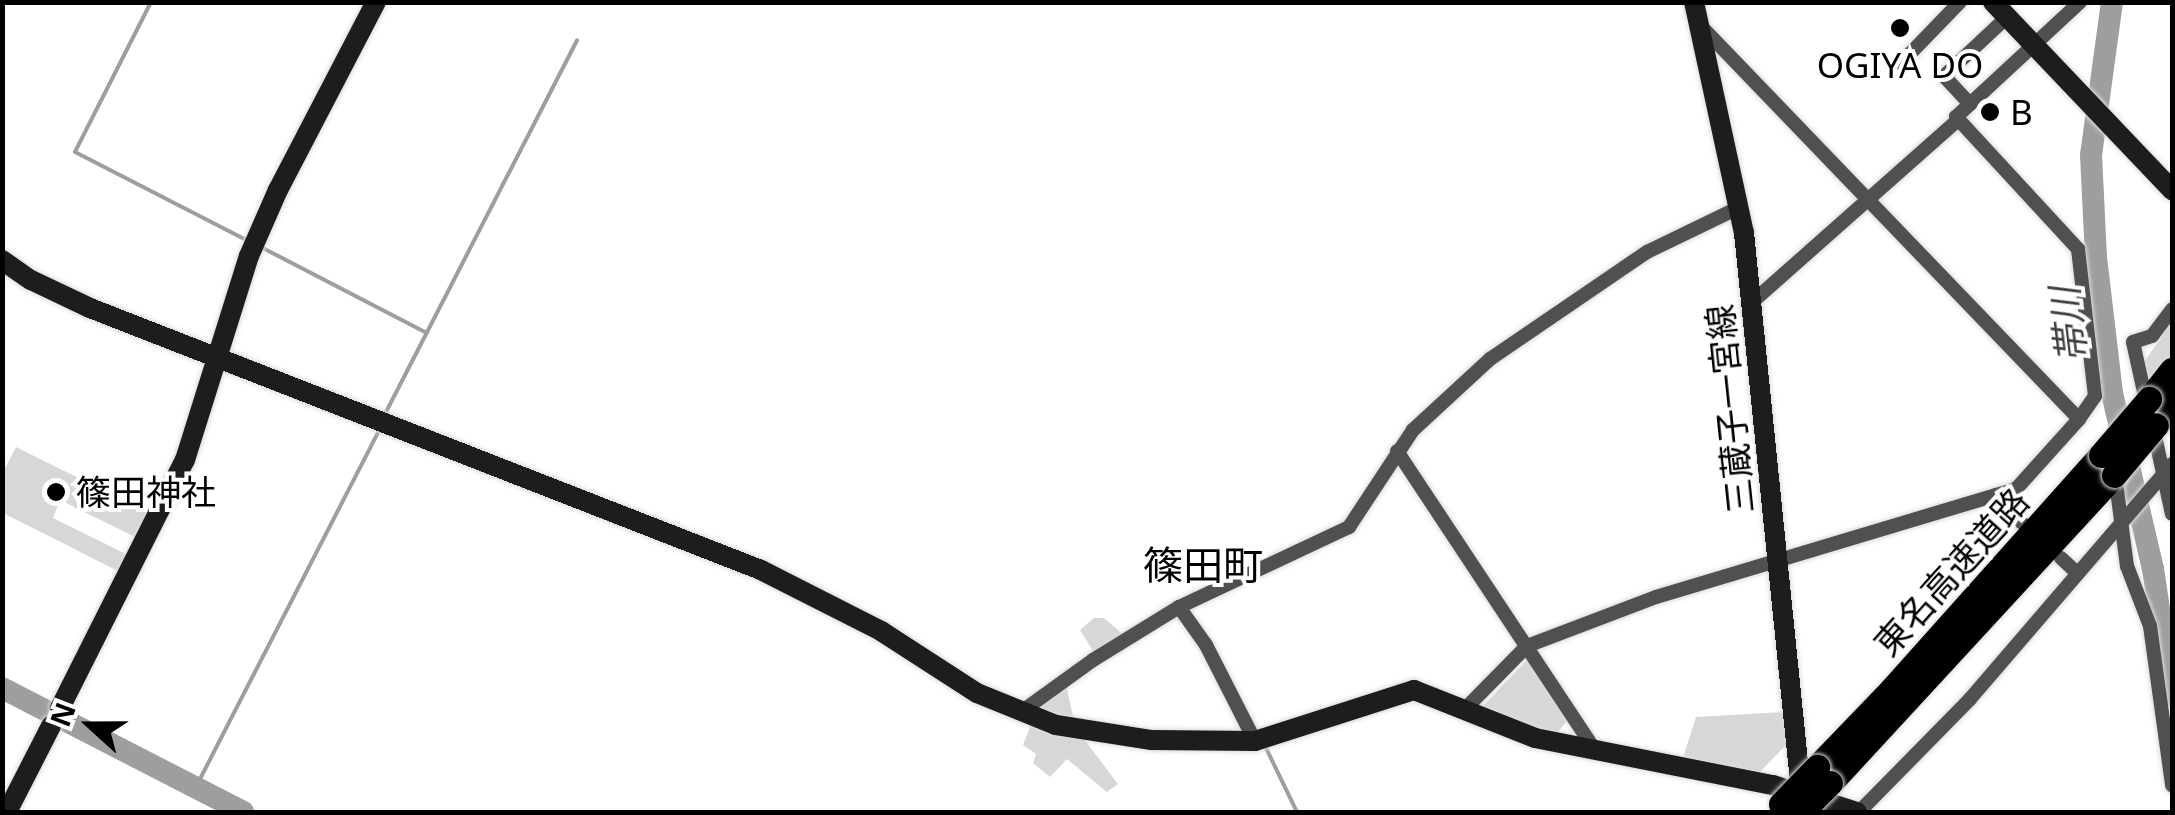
<!DOCTYPE html>
<html>
<head>
<meta charset="utf-8">
<style>
	body { margin:0 }
	#map { position:relative; width:2175px; height:815px; overflow:hidden; background:#fff; font-family:"Noto Sans","Noto Sans JP",sans-serif }
	div>[style] { position:absolute }
	.green>* { inset:0; background:#d7d7d7 }
	.stream>* { height:4px; margin:-2px; padding:0 2px; transform-origin:2px; border-radius:2px; background:#9e9e9e }
	.river>* { height:22px; margin:-11px; padding:0 11px; transform-origin:11px; border-radius:11px; background:#9e9e9e }
	.roads { filter:drop-shadow(0 0 2px #dbdbdb) drop-shadow(0 0 2px #dbdbdb) }
	.street>* { height:14px; margin:-7px; padding:0 7px; transform-origin:7px; border-radius:7px; background:#505050 }
	.secondary>* { height:20px; margin:-10px; padding:0 10px; transform-origin:10px; border-radius:10px; background:#1d1d1d }
	.highway>* { height:25px; margin:-12.5px; padding:0 12.5px; transform-origin:12.5px; border-radius:12.5px; background:#000 }
	.bridges { filter:drop-shadow(0 0 2px #dbdbdb) drop-shadow(0 0 2px #dbdbdb) }
	.highway-bridge>* { height:25px; margin:-12.5px; padding:0 12.5px; transform-origin:12.5px; border-radius:12.5px; background:#000 }
	.dots>* { width:28px; height:28px; translate:-50% -50%; box-sizing:border-box; border:5px solid #fff; border-radius:50% }
	span { translate:-50% -50%; white-space:nowrap; text-align:center; line-height:1.15; -webkit-text-stroke:8px #fff; paint-order:stroke }
	.poi-label { font-size:35px; color:#000 }
	.left { translate:0 -50%; text-align:left }
	.street-label { font-size:35px; color:#000 }
	.water-label { font-size:38px; color:#3f3f3f; font-style:italic }
	.quarter-label { font-size:40px; color:#000 }
	.frame { position:absolute; inset:0; border:5px solid #000; pointer-events:none }
	.north { position:absolute; left:40px; top:675px; width:100px; height:100px; -webkit-text-stroke:8px #fff; paint-order:stroke; rotate:291deg; font-size:28px; font-weight:700; line-height:40px; text-align:center; color:#000 }
	.north::after { content:''; display:block; margin:auto; width:35px; height:45px; background:#000; clip-path:polygon(50% 0,100% 100%,50% 72%,0 100%) }
</style>
</head>
<body>
<div id="map">
	<div class="green">
		<div style="clip-path:polygon(2172px 321px,2172px 354px,2148px 385px,2143px 364px)"></div>
		<div style="clip-path:polygon(16px 447px,149px 513px,137px 538px,60px 500px,53px 518px,128px 555px,120px 572px,3px 513px,2px 474px)"></div>
		<div style="clip-path:polygon(1094px 618px,1104px 618px,1125px 636px,1095px 654px,1080px 630px)"></div>
		<div style="clip-path:polygon(1528px 659px,1568px 720px,1553px 737px,1480px 709px)"></div>
		<div style="clip-path:polygon(1066px 684px,1074px 721px,1038px 713px,1036px 706px)"></div>
		<div style="clip-path:polygon(1785px 712px,1789px 742px,1756px 776px,1681px 764px,1696px 717px)"></div>
		<div style="clip-path:polygon(1032px 722px,1084px 739px,1118px 784px,1107px 792px,1067px 759px,1050px 777px,1033px 763px,1036px 754px,1023px 745px)"></div>
	</div>
	<div class="stream">
		<div style="left:151px;top:2px;width:168px;rotate:116.9deg"></div>
		<div style="left:75px;top:152px;width:192px;rotate:27.2deg"></div>
		<div style="left:259px;top:246px;width:189px;rotate:27.4deg"></div>
		<div style="left:386px;top:412px;width:418px;rotate:-62.8deg"></div>
		<div style="left:1266px;top:748px;width:71px;rotate:64.2deg"></div>
		<div style="left:201px;top:777px;width:390px;rotate:-62.8deg"></div>
	</div>
	<div class="river">
		<div style="left:2112px;top:2px;width:154px;rotate:97.8deg"></div>
		<div style="left:2091px;top:155px;width:102px;rotate:87.2deg"></div>
		<div style="left:2096px;top:257px;width:137px;rotate:83.3deg"></div>
		<div style="left:2112px;top:393px;width:181px;rotate:76.9deg"></div>
		<div style="left:2153px;top:569px;width:128px;rotate:81.5deg"></div>
		<div style="left:2px;top:688px;width:271px;rotate:27.2deg"></div>
	</div>
	<div class="roads">
		<div class="street">
			<div style="left:1901px;top:63px;width:85px;rotate:-46deg"></div>
			<div style="left:1970px;top:104px;width:38px;rotate:-133deg"></div>
			<div style="left:1944px;top:76px;width:86px;rotate:-43.1deg"></div>
			<div style="left:1751px;top:303px;width:276px;rotate:-41.5deg"></div>
			<div style="left:2146px;top:401px;width:60px;rotate:-102.4deg"></div>
			<div style="left:2133px;top:342px;width:20px;rotate:-18deg"></div>
			<div style="left:2152px;top:336px;width:34px;rotate:-53deg"></div>
			<div style="left:2079px;top:419px;width:28px;rotate:-55deg"></div>
			<div style="left:2095px;top:396px;width:148px;rotate:-96.6deg"></div>
			<div style="left:2078px;top:249px;width:180px;rotate:-132.7deg"></div>
			<div style="left:1956px;top:117px;width:169px;rotate:-42.8deg"></div>
			<div style="left:2153px;top:427px;width:89px;rotate:77.7deg"></div>
			<div style="left:1397px;top:451px;width:359px;rotate:56.5deg"></div>
			<div style="left:2115px;top:475px;width:92px;rotate:82.5deg"></div>
			<div style="left:2127px;top:566px;width:64px;rotate:69deg"></div>
			<div style="left:2150px;top:626px;width:161px;rotate:82.1deg"></div>
			<div style="left:1996px;top:495px;width:38px;rotate:47deg"></div>
			<div style="left:2061px;top:558px;width:22px;rotate:43deg"></div>
			<div style="left:1179px;top:607px;width:47px;rotate:54.6deg"></div>
			<div style="left:1206px;top:645px;width:108px;rotate:63deg"></div>
			<div style="left:1465px;top:709px;width:88px;rotate:-45.5deg"></div>
			<div style="left:1527px;top:646px;width:138px;rotate:-20.8deg"></div>
			<div style="left:1656px;top:597px;width:376px;rotate:-16.7deg"></div>
			<div style="left:2016px;top:489px;width:94px;rotate:-48deg"></div>
			<div style="left:2079px;top:419px;width:547px;rotate:-133.89deg"></div>
			<div style="left:1021px;top:712px;width:89px;rotate:-35.8deg"></div>
			<div style="left:1093px;top:660px;width:101px;rotate:-31.6deg"></div>
			<div style="left:1179px;top:607px;width:188px;rotate:-25.2deg"></div>
			<div style="left:1349px;top:527px;width:116px;rotate:-56.6deg"></div>
			<div style="left:1413px;top:430px;width:105px;rotate:-42.7deg"></div>
			<div style="left:1490px;top:359px;width:190px;rotate:-34.3deg"></div>
			<div style="left:1647px;top:252px;width:103px;rotate:-25.8deg"></div>
			<div style="left:1859px;top:812px;width:158px;rotate:-45.5deg"></div>
			<div style="left:1970px;top:699px;width:310px;rotate:-49.3deg"></div>
		</div>
		<div class="secondary">
			<div style="left:1694px;top:2px;width:236px;rotate:77.8deg"></div>
			<div style="left:1744px;top:233px;width:561px;rotate:84.17deg"></div>
			<div style="left:1993px;top:2px;width:260px;rotate:46.4deg"></div>
			<div style="left:2px;top:260px;width:35px;rotate:35deg"></div>
			<div style="left:31px;top:280px;width:65px;rotate:25.4deg"></div>
			<div style="left:90px;top:308px;width:720px;rotate:21.33deg"></div>
			<div style="left:761px;top:570px;width:135px;rotate:26.9deg"></div>
			<div style="left:881px;top:631px;width:114px;rotate:32.9deg"></div>
			<div style="left:977px;top:693px;width:85px;rotate:22.1deg"></div>
			<div style="left:1056px;top:725px;width:97px;rotate:8.9deg"></div>
			<div style="left:1152px;top:740px;width:103px;rotate:0.6deg"></div>
			<div style="left:1255px;top:741px;width:167px;rotate:-17.8deg"></div>
			<div style="left:1414px;top:690px;width:130px;rotate:21.6deg"></div>
			<div style="left:1535px;top:738px;width:243px;rotate:11.2deg"></div>
			<div style="left:1773px;top:785px;width:88px;rotate:17.8deg"></div>
			<div style="left:60px;top:708px;width:278px;rotate:-63.3deg"></div>
			<div style="left:185px;top:460px;width:214px;rotate:-72.6deg"></div>
			<div style="left:249px;top:256px;width:72px;rotate:-66.3deg"></div>
			<div style="left:278px;top:190px;width:212px;rotate:-62.5deg"></div>
			<div style="left:7px;top:812px;width:97px;rotate:-62.9deg"></div>
		</div>
		<div class="highway">
			<div style="left:2149px;top:399px;width:37px;rotate:-52deg"></div>
			<div style="left:2156px;top:425px;width:26px;rotate:-53deg"></div>
			<div style="left:1817px;top:767px;width:107px;rotate:-46.1deg"></div>
			<div style="left:1891px;top:690px;width:315px;rotate:-48.2deg"></div>
			<div style="left:1830px;top:783px;width:419px;rotate:-47.3deg"></div>
		</div>
	</div>
	<div class="bridges">
		<div class="highway-bridge">
			<div style="left:2101px;top:455px;width:74px;rotate:-49.4deg"></div>
			<div style="left:2114px;top:475px;width:65px;rotate:-50deg"></div>
			<div style="left:1781px;top:804px;width:52px;rotate:-45.8deg"></div>
			<div style="left:1801px;top:812px;width:41px;rotate:-45deg"></div>
		</div>
	</div>
	<div class="dots">
		<div style="left:1900px;top:28px;background:#000"></div>
		<div style="left:1990px;top:112px;background:#000"></div>
		<div style="left:56px;top:492px;background:#000"></div>
	</div>
	<div class="poi-label">
		<span style="left:1900px;top:65px">OGIYA DO</span>
		<span class="left" style="left:2010px;top:112px">B</span>
		<span class="left" style="left:76px;top:492px">篠田神社</span>
	</div>
	<div class="street-label">
		<span style="left:1730px;top:409px;rotate:-96deg">三蔵子一宮線</span>
		<span style="left:1951px;top:572px;rotate:-48deg">東名高速道路</span>
	</div>
	<div class="water-label">
		<span style="left:2068px;top:325px;rotate:-97deg">帯川</span>
	</div>
	<div class="quarter-label">
		<span style="left:1203px;top:565px">篠田町</span>
	</div>
	<div class="frame"></div>
	<div class="north">N</div>
</div>
</body>
</html>
